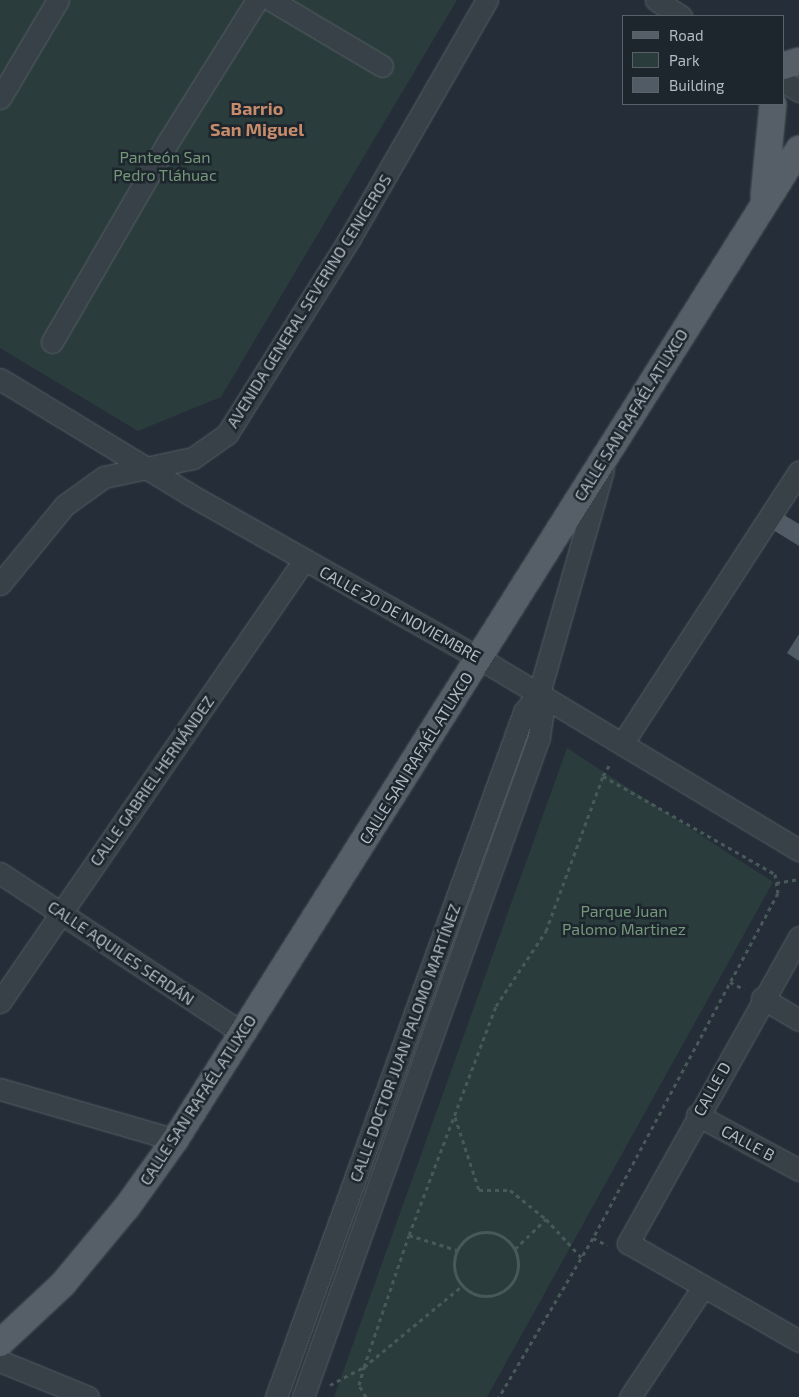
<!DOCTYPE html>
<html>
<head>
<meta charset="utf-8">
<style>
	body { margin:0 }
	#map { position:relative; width:799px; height:1397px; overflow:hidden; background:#252e38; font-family:"Exo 2",sans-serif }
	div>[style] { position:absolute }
	.green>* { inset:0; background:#2a3c3b }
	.building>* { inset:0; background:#505b66 }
	.path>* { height:3px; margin-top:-1.5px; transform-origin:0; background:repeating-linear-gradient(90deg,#48595a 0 4px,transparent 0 8px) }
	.path>.ring { margin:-1.5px; padding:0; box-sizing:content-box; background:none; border:3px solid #48595a; border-radius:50% }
	.roads { filter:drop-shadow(0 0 1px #565e66) drop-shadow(0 0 1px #565e66) }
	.minor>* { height:21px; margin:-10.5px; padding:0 10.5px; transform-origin:10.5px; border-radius:10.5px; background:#384048 }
	.major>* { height:26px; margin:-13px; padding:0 13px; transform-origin:13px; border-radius:13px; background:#565f68 }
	span { translate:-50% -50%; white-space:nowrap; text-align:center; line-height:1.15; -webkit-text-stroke:5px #1d252d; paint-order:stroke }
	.park-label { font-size:16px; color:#74977a }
	.street-label { font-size:16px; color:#b3bbc4 }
	.neighbourhood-label { font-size:18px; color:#c78c6c; font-weight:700 }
	.legend { position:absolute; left:622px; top:15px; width:162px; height:90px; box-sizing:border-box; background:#1d252d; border:1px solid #596169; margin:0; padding:6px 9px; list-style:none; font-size:15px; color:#b3bbc4 }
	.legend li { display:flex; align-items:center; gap:10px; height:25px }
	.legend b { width:25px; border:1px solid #596169 }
</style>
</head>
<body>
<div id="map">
	<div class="green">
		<div style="clip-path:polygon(0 0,457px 0,221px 397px,138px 431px,0 348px)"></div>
		<div style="clip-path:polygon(567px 748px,773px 882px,487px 1397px,334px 1397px)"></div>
	</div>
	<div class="building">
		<div style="clip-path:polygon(779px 512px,799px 524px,799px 546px,770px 528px)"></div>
		<div style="clip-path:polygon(799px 634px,799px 661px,787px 653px)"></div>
	</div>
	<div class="path">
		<div style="left:603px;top:776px;width:16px;rotate:-60deg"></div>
		<div style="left:776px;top:883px;width:23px;rotate:-10deg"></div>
		<div style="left:730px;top:982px;width:16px;rotate:27deg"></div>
		<div style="left:455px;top:1117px;width:77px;rotate:71.8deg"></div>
		<div style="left:479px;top:1190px;width:31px"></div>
		<div style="left:510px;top:1190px;width:46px;rotate:38.9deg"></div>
		<div style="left:546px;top:1219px;width:53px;rotate:47.3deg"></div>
		<div class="ring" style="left:454px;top:1232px;width:61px;height:61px"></div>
		<div style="left:409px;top:1235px;width:50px;rotate:17.4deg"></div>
		<div style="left:593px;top:1238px;width:16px;rotate:27deg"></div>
		<div style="left:515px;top:1249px;width:43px;rotate:-44.1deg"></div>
		<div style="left:330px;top:1385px;width:38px;rotate:-28deg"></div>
		<div style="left:364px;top:1367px;width:127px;rotate:-39.6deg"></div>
		<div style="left:366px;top:1397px;width:14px;rotate:-120deg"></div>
		<div style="left:359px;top:1385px;width:19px;rotate:-74deg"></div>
		<div style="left:364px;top:1367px;width:139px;rotate:-71.2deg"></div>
		<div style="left:409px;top:1235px;width:245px;rotate:-69.2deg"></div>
		<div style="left:496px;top:1006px;width:90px;rotate:-56.3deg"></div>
		<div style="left:546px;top:931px;width:165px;rotate:-69.8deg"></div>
		<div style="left:603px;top:776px;width:198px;rotate:29.7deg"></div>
		<div style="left:775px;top:874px;width:19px;rotate:81deg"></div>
		<div style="left:778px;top:893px;width:391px;rotate:118.2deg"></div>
		<div style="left:593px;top:1238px;width:185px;rotate:120.6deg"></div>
	</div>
	<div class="roads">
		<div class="minor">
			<div style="left:271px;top:0;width:129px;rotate:30.7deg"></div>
			<div style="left:656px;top:0;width:30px;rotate:33deg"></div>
			<div style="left:783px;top:81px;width:19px;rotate:32deg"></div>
			<div style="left:0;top:98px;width:114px;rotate:-59.4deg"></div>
			<div style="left:52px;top:342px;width:228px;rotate:-59.9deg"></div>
			<div style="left:166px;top:145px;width:171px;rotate:-57.9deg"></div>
			<div style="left:0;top:379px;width:221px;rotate:31.3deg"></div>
			<div style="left:189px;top:494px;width:333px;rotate:29.5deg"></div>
			<div style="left:479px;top:658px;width:373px;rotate:31deg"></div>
			<div style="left:0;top:584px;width:102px;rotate:-50.6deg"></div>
			<div style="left:65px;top:505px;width:48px;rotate:-35.7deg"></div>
			<div style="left:104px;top:477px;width:91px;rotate:-12.1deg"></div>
			<div style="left:193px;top:458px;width:42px;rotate:-35.2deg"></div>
			<div style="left:227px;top:434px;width:231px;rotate:-57.9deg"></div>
			<div style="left:350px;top:238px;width:275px;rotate:-60.1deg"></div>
			<div style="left:622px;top:744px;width:325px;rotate:-57deg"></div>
			<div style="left:0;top:873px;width:291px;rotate:33.4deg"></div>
			<div style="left:799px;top:937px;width:351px;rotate:119.2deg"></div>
			<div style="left:628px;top:1243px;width:197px;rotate:29.8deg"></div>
			<div style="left:762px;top:998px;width:43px;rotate:30.7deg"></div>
			<div style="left:0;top:1002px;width:536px;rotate:-55.48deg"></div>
			<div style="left:0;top:1089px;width:182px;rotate:16.2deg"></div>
			<div style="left:697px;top:1115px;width:116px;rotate:28.3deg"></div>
			<div style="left:0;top:1361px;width:95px;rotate:22.2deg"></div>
			<div style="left:276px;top:1397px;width:729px;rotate:-70.1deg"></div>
			<div style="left:524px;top:712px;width:24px;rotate:-52deg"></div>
			<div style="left:539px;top:693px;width:232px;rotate:-74deg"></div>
			<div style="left:303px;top:1397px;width:701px;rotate:-70.32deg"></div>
			<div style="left:539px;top:737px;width:27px;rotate:-82deg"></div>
			<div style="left:543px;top:710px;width:17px;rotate:-103deg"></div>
			<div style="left:630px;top:1397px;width:132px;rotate:-56.4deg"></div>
		</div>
		<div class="major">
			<div style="left:783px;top:66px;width:17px;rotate:-17deg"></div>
			<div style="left:764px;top:196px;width:92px;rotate:-84.4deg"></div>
			<div style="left:0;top:1343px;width:86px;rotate:-43.1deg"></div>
			<div style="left:63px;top:1284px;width:100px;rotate:-50.3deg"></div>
			<div style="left:127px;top:1207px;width:82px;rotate:-54.4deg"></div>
			<div style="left:175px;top:1140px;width:1171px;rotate:-57.8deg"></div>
		</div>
	</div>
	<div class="park-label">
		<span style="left:165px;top:166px">Panteón San<br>Pedro Tláhuac</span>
		<span style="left:624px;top:920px">Parque Juan<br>Palomo Martinez</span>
	</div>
	<div class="street-label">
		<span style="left:309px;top:301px;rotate:-58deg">AVENIDA GENERAL SEVERINO CENICEROS</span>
		<span style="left:631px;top:415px;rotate:-58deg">CALLE SAN RAFAÉL ATLIXCO</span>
		<span style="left:400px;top:614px;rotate:29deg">CALLE 20 DE NOVIEMBRE</span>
		<span style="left:416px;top:758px;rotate:-58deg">CALLE SAN RAFAÉL ATLIXCO</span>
		<span style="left:152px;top:781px;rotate:-55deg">CALLE GABRIEL HERNÁNDEZ</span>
		<span style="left:121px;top:953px;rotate:34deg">CALLE AQUILES SERDÁN</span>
		<span style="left:405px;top:1043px;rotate:-70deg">CALLE DOCTOR JUAN PALOMO MARTÍNEZ</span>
		<span style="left:712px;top:1089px;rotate:-61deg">CALLE D</span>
		<span style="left:198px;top:1100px;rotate:-57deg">CALLE SAN RAFAÉL ATLIXCO</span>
		<span style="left:748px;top:1143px;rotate:28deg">CALLE B</span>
	</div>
	<div class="neighbourhood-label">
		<span style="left:257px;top:119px">Barrio<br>San Miguel</span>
	</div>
	<ul class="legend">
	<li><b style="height:6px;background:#565f68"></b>Road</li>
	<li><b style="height:14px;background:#2a3c3b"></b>Park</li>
	<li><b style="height:14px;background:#505b66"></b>Building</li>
	</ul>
</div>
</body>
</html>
